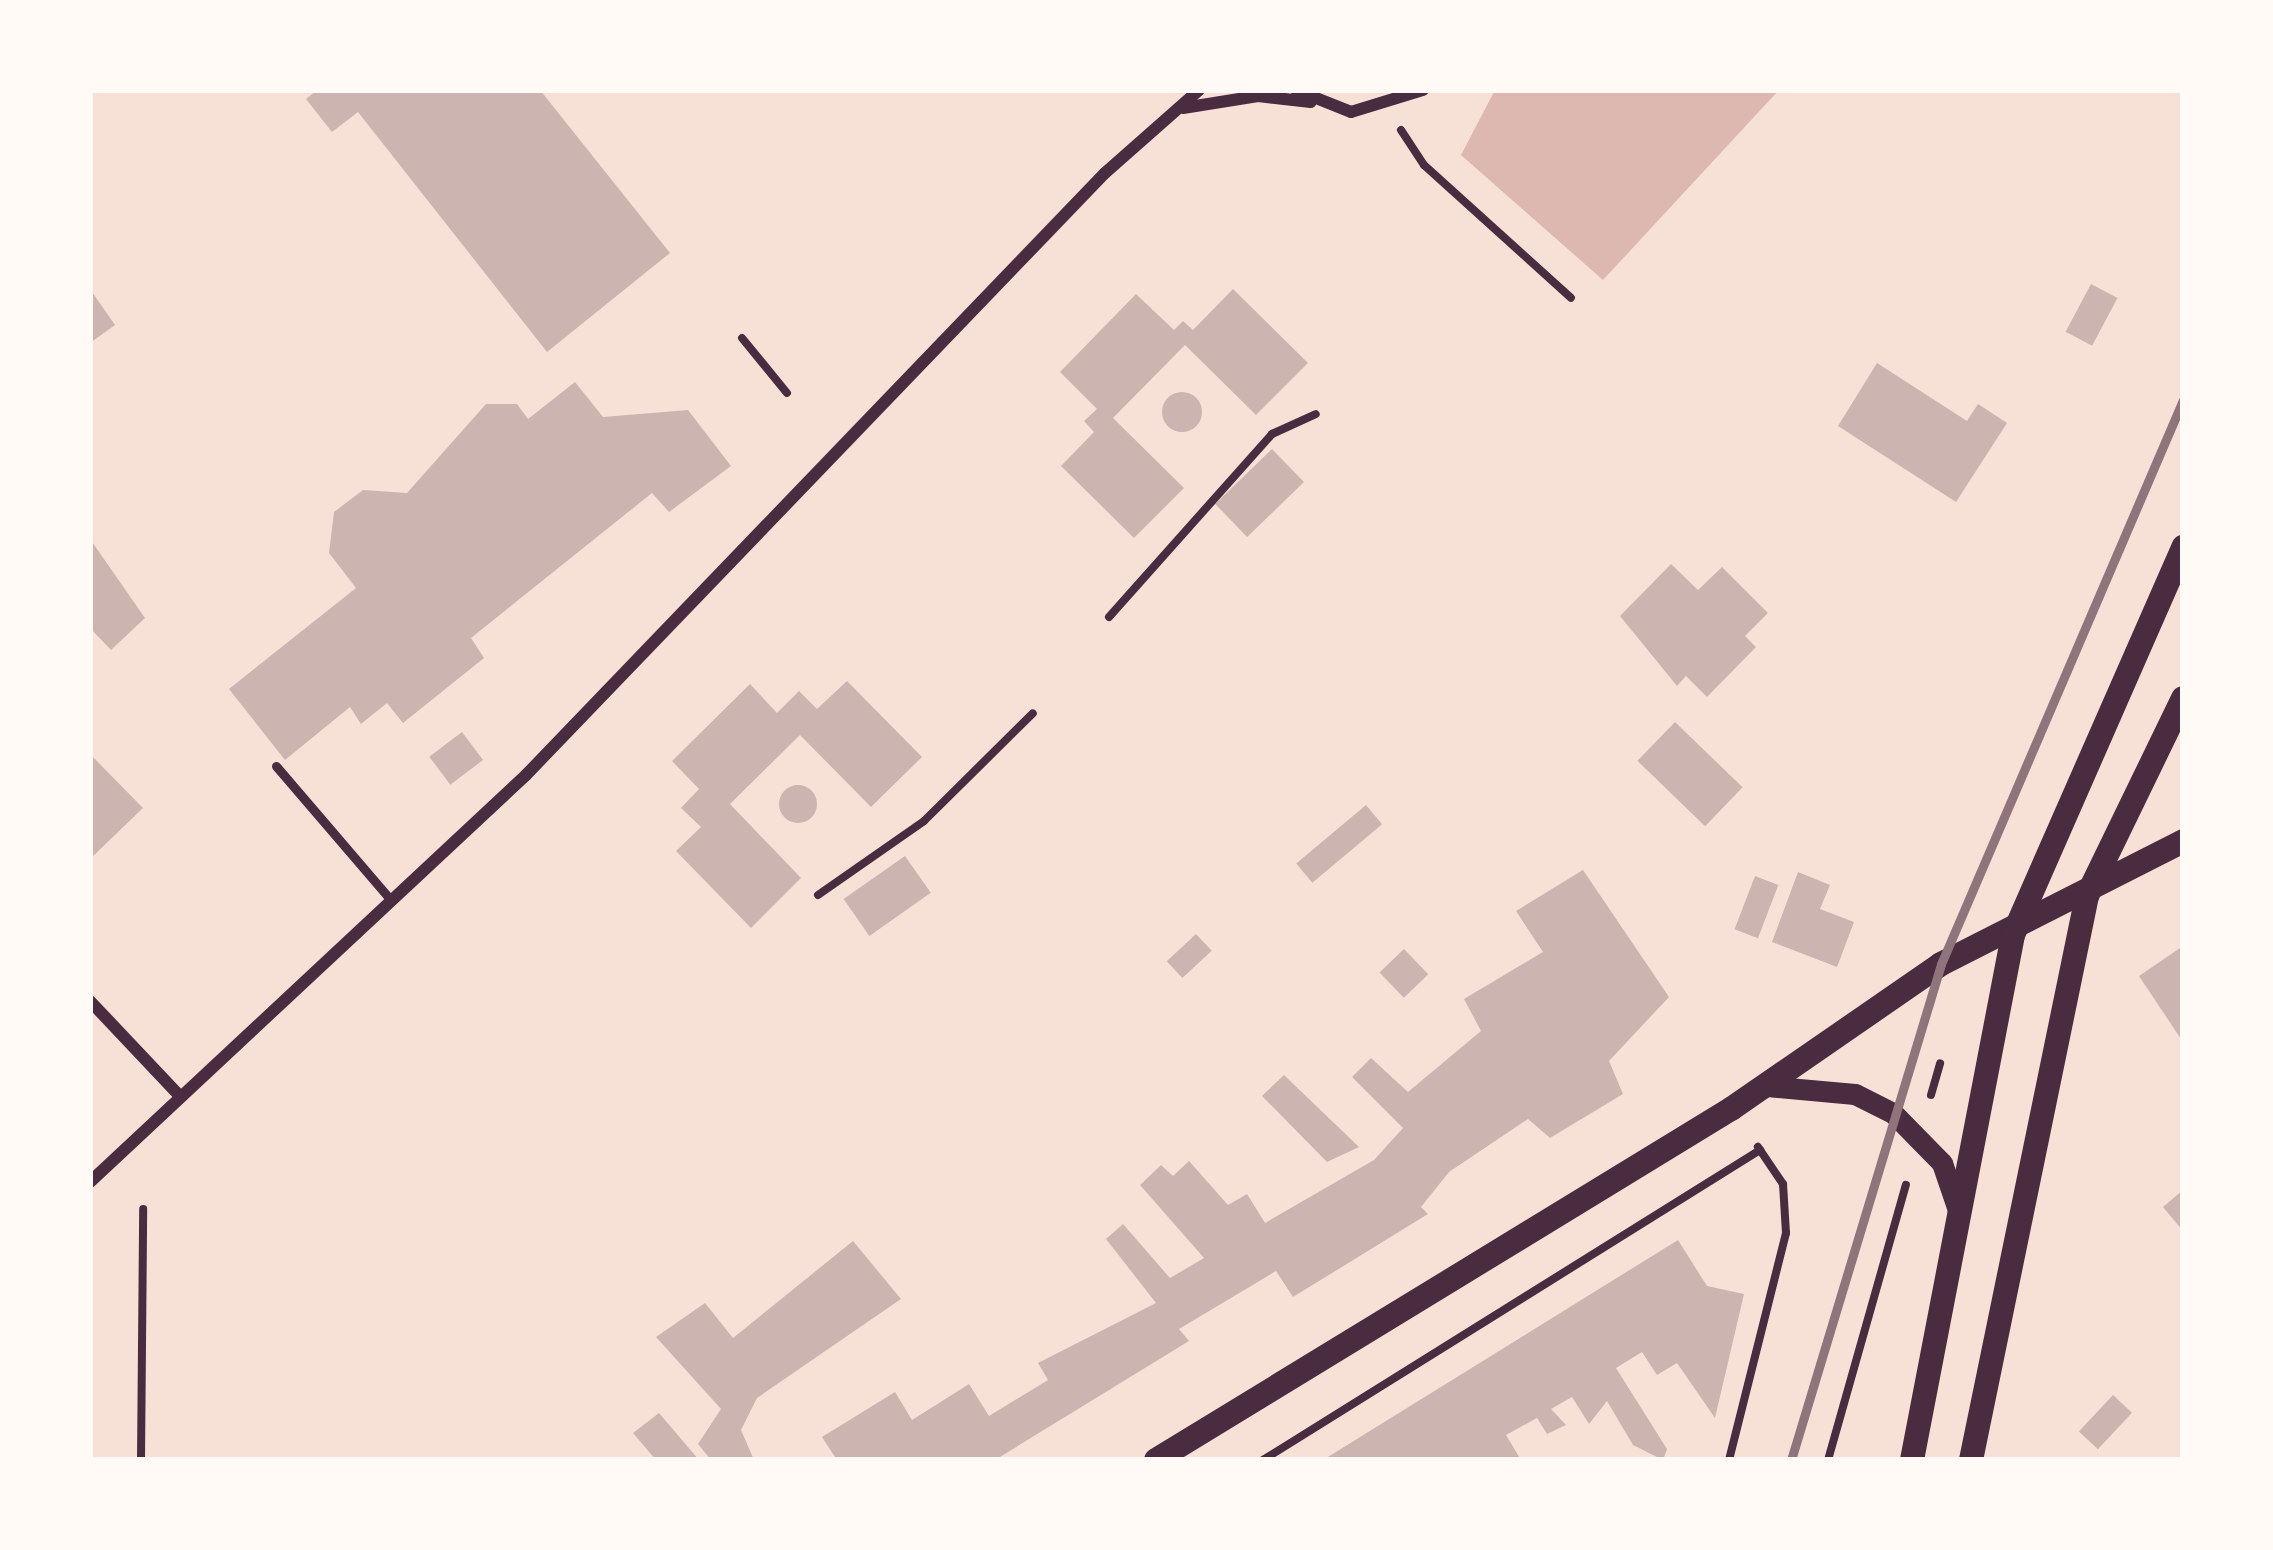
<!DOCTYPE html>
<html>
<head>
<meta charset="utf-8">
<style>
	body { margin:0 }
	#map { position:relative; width:2273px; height:1550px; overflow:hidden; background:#f7e1d7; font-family:"Times New Roman",serif }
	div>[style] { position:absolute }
	.water>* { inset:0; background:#dcb8b0 }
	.building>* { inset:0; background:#ccb4b1; transform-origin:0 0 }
	.round { border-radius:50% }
	.path>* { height:8px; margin:-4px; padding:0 4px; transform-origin:4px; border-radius:4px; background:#4a2c40 }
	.service>* { height:9px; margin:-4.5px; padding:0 4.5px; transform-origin:4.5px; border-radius:4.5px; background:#4a2c40 }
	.minor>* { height:12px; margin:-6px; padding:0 6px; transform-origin:6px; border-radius:6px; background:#4a2c40 }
	.tertiary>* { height:21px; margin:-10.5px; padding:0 10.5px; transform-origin:10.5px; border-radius:10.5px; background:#4a2c40 }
	.secondary>* { height:24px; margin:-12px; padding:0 12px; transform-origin:12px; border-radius:12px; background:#4a2c40 }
	.rail>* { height:9px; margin:-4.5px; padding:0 4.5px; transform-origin:4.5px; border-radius:4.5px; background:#8f747c }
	span { translate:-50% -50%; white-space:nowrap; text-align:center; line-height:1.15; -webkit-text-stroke:12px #fffaf5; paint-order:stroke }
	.frame { position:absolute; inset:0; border:93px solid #fffaf5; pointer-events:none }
</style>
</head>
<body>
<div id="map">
	<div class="water">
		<div style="clip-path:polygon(1495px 90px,1779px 90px,1603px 280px,1461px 155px)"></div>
	</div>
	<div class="building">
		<div style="clip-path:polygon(317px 90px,540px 90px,670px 253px,547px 352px,358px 112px,332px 132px,306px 99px)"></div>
		<div style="left:2091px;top:284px;width:30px;height:54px;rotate:28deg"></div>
		<div style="clip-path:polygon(90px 289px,115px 325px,90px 343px)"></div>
		<div style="clip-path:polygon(1233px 289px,1308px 363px,1256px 415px,1185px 345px,1113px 418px,1184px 488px,1134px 538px,1061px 466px,1094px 432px,1084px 421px,1097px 409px,1060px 372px,1136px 294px,1174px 330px,1183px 321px,1193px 330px)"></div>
		<div style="clip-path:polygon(1877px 363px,1967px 421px,1978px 404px,2007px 423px,1956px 502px,1838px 426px)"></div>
		<div style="clip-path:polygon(575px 382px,603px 417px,688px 410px,731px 466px,669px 512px,652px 493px,471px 638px,484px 658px,403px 723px,387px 703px,361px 724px,350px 707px,285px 760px,229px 689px,356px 588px,329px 553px,334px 512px,363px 490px,407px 493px,486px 404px,517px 404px,528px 419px)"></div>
		<div class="round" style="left:1162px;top:392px;width:40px;height:40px"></div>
		<div style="left:1272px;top:449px;width:46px;height:79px;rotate:46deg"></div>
		<div style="clip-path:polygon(90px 539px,145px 618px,111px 650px,90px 628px)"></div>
		<div style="clip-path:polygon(1671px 564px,1698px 590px,1722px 567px,1768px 613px,1745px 636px,1756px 647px,1707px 697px,1686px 676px,1677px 686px,1620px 616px)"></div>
		<div style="clip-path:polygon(847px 681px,922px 757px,871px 807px,800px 735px,730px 804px,801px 878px,751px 928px,676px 851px,701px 827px,681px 808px,699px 789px,672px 761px,750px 684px,777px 713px,799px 691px,817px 709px)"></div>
		<div style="left:1675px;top:722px;width:94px;height:54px;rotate:44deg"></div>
		<div style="left:462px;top:732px;width:35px;height:41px;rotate:53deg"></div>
		<div style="clip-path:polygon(90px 754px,143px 808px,90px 859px)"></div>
		<div class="round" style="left:779px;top:785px;width:38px;height:38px"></div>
		<div style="left:1366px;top:805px;width:25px;height:91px;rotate:50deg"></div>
		<div style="left:905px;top:856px;width:45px;height:75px;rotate:55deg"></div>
		<div style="clip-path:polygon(1583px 870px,1669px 997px,1609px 1061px,1623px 1094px,1550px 1138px,1528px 1119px,1449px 1172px,1421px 1207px,1428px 1214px,1293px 1297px,1276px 1271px,1179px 1329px,1189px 1341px,995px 1460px,837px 1460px,822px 1437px,895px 1392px,912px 1420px,969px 1384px,989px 1416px,1048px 1380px,1038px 1363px,1156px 1303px,1106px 1239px,1123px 1224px,1170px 1278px,1204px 1258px,1140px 1185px,1161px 1165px,1173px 1176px,1189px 1161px,1228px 1205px,1247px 1194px,1265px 1223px,1374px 1160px,1403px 1128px,1352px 1077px,1371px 1058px,1408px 1092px,1481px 1031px,1464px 999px,1543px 952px,1516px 911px)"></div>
		<div style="clip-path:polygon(1798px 872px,1830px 885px,1820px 909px,1854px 922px,1837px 967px,1772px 942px)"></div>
		<div style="left:1755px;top:876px;width:25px;height:57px;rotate:21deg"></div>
		<div style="left:1196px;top:934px;width:23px;height:40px;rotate:47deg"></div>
		<div style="clip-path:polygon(2183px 946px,2183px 1042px,2139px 976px)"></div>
		<div style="left:1404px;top:949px;width:35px;height:34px;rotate:46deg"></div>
		<div style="clip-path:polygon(1284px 1075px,1359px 1147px,1327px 1162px,1262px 1096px)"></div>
		<div style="clip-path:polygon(2183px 1190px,2183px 1231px,2163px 1207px)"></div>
		<div style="clip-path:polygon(1678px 1240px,1707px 1286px,1744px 1294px,1715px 1418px,1677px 1363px,1657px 1375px,1642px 1352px,1616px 1368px,1667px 1449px,1663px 1460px,1633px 1445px,1607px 1401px,1589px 1424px,1572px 1397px,1551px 1409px,1566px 1425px,1547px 1434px,1537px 1418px,1506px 1435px,1521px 1460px,1323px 1460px)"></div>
		<div style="clip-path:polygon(853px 1241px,901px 1299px,757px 1398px,741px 1430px,754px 1460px,711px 1460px,698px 1444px,721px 1409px,656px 1337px,705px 1303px,733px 1338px)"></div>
		<div style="left:2113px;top:1395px;width:26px;height:50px;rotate:43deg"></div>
		<div style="clip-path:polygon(659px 1413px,699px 1460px,656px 1460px,633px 1433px)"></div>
	</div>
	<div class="path">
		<div style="left:1401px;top:130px;width:42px;rotate:56.7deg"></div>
		<div style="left:1424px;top:165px;width:198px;rotate:42.1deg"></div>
		<div style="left:742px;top:338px;width:71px;rotate:50.7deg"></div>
		<div style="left:1109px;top:617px;width:245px;rotate:-48.3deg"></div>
		<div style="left:1272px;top:434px;width:48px;rotate:-24.4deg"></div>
		<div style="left:818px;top:895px;width:129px;rotate:-34.9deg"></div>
		<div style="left:924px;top:821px;width:153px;rotate:-44.7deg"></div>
		<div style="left:1931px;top:1095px;width:33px;rotate:-74deg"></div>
		<div style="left:141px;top:1460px;width:251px;rotate:-89.5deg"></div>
		<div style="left:1263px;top:1460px;width:586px;rotate:-31.95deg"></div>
		<div style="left:1729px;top:1460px;width:234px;rotate:-75.9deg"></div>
		<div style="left:1786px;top:1233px;width:49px;rotate:-93.5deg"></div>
		<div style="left:1783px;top:1184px;width:45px;rotate:-124deg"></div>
		<div style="left:1828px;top:1460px;width:286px;rotate:-74.2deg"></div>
	</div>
	<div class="service">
		<div style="left:276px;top:766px;width:175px;rotate:49.4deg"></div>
	</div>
	<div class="minor">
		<div style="left:1296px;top:90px;width:59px;rotate:21.8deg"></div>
		<div style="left:1351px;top:112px;width:75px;rotate:-17deg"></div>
		<div style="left:1183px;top:108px;width:76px;rotate:-9.1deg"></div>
		<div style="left:1258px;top:96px;width:53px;rotate:6.5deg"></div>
		<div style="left:90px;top:1001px;width:127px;rotate:46.6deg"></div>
		<div style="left:90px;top:1182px;width:596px;rotate:-43.03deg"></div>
		<div style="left:526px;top:775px;width:835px;rotate:-46.12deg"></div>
		<div style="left:1105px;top:173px;width:125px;rotate:-41.4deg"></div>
	</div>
	<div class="tertiary">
		<div style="left:1767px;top:1086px;width:88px;rotate:5.2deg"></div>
		<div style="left:1855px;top:1094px;width:42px;rotate:26.6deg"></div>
		<div style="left:1893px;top:1113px;width:70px;rotate:45.6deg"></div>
		<div style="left:1942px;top:1163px;width:50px;rotate:71.2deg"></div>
	</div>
	<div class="secondary">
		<div style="left:1156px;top:1460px;width:674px;rotate:-31.4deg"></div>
		<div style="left:1731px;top:1109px;width:255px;rotate:-34.6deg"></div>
		<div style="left:1941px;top:964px;width:271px;rotate:-26.9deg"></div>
		<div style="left:1912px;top:1460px;width:535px;rotate:-79.11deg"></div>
		<div style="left:2013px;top:935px;width:424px;rotate:-66.3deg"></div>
		<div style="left:1971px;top:1460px;width:576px;rotate:-78.38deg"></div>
		<div style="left:2087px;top:896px;width:220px;rotate:-64.1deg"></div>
	</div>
	<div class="rail">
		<div style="left:1791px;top:1460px;width:518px;rotate:-73.17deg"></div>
		<div style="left:1941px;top:964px;width:614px;rotate:-66.78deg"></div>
	</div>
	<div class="frame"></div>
</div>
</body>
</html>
